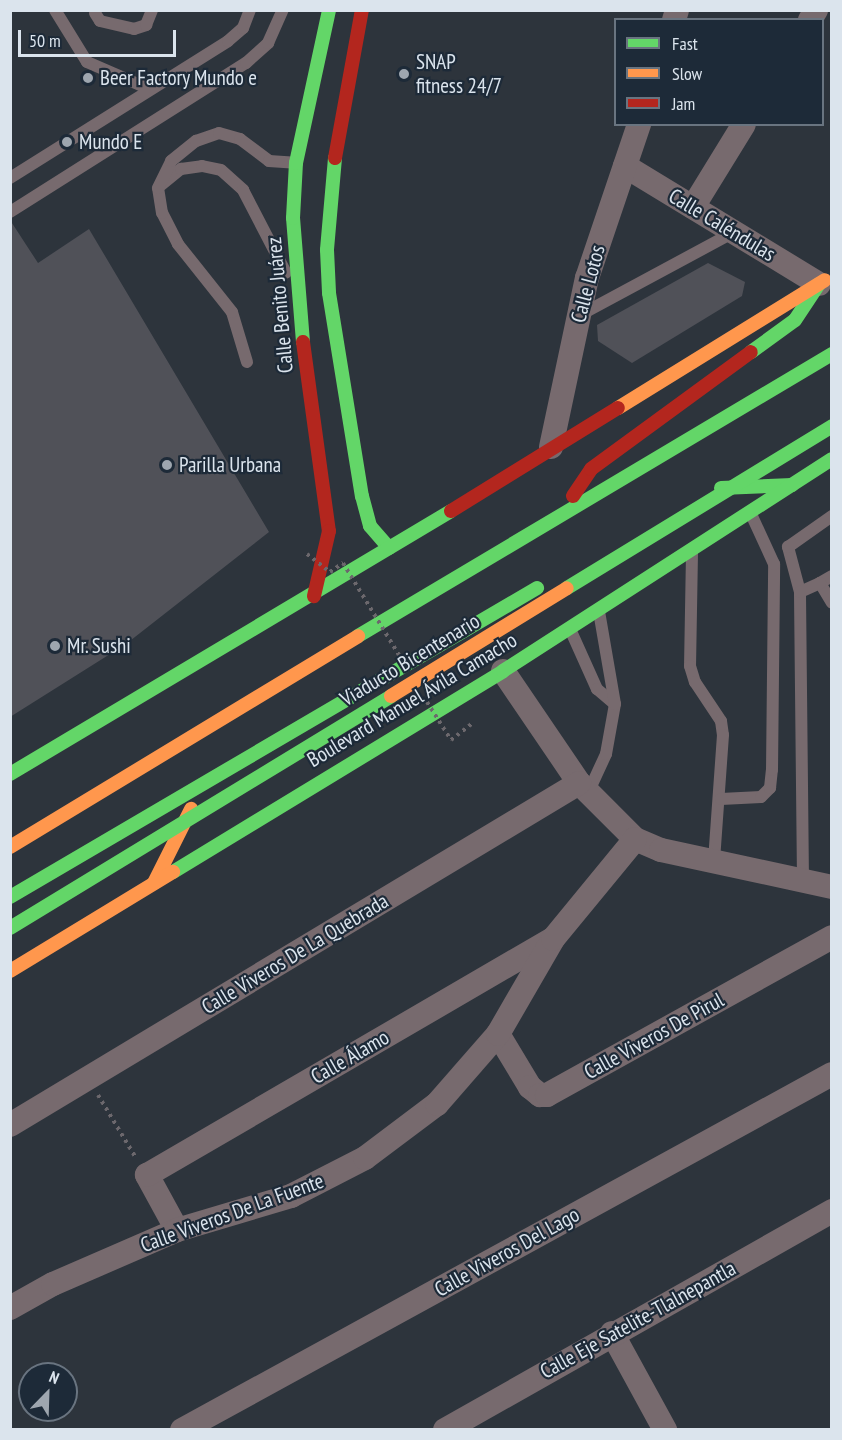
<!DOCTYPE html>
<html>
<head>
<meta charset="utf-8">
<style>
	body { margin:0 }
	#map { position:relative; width:842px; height:1440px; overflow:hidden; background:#2d343c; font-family:"PT Sans Narrow",sans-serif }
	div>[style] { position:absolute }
	.building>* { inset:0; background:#505158 }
	.path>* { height:4px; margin-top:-2px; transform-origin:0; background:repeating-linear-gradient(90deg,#6c686d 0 3px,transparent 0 7.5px) }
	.lane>* { height:12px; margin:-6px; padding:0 6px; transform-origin:6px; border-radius:6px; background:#776a6e }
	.street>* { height:24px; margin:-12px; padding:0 12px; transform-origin:12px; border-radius:12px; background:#776a6e }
	.fast>* { height:14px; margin:-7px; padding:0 7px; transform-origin:7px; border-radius:7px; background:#63d668 }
	.slow>* { height:14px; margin:-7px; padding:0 7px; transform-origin:7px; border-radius:7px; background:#ff974d }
	.jam>* { height:14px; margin:-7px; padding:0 7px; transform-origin:7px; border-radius:7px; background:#b3261e }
	.path-bridge>* { height:4px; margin-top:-2px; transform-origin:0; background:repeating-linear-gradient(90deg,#6c686d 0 3px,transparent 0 7.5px) }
	.fast-bridge>* { height:14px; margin:-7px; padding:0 7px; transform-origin:7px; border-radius:7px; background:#63d668 }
	.slow-bridge>* { height:14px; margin:-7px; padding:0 7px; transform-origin:7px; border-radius:7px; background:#ff974d }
	.dots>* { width:16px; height:16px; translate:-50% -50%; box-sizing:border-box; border:3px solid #1d2a38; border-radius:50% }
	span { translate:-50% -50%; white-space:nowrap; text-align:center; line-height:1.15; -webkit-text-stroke:4.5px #1d2a38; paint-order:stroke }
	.poi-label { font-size:21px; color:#dbe4ed }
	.left { translate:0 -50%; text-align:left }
	.street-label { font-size:21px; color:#dbe4ed }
	.frame { position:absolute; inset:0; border:12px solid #dbe4ed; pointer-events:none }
	.legend { position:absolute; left:614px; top:18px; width:210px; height:108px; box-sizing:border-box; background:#1d2a38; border:2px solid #697480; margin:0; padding:8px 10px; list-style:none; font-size:18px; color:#dbe4ed }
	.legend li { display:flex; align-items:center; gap:12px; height:30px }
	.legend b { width:30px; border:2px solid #697480 }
	.north { position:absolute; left:18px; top:1362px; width:60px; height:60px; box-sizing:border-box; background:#1d2a38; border:2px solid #697480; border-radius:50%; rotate:23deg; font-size:16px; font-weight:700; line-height:24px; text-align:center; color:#dbe4ed }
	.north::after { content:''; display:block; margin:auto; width:21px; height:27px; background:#9ea6af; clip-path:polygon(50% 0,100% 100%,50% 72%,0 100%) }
	.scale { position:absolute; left:18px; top:30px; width:158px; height:27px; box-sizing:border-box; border:3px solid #dbe4ed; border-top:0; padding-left:8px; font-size:18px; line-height:21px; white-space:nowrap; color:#dbe4ed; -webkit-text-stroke:4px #1d2a38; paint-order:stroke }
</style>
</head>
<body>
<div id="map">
	<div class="building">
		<div style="clip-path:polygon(10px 220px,38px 263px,89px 229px,269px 532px,126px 644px,10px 717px)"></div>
		<div style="clip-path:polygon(708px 263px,745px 282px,742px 296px,632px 363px,598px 341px,597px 325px)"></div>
	</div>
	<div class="path">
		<div style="left:451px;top:740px;width:29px;rotate:-38deg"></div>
		<div style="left:98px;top:1095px;width:74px;rotate:58.9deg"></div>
	</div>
	<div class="lane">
		<div style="left:55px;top:10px;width:61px;rotate:58.4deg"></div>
		<div style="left:87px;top:62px;width:68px;rotate:23.5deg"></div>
		<div style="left:95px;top:13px;width:9px;rotate:58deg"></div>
		<div style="left:100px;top:21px;width:35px;rotate:13deg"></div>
		<div style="left:134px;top:29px;width:13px;rotate:-18deg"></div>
		<div style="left:146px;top:25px;width:16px;rotate:-68deg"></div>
		<div style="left:10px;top:178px;width:257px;rotate:-32.1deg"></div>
		<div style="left:228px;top:41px;width:20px;rotate:-41deg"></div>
		<div style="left:243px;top:28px;width:19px;rotate:-69deg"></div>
		<div style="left:161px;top:185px;width:26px;rotate:-39deg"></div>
		<div style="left:181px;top:169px;width:21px;rotate:-8deg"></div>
		<div style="left:202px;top:166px;width:19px;rotate:12deg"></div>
		<div style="left:221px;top:170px;width:30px;rotate:42deg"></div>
		<div style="left:243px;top:190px;width:93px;rotate:62.6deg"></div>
		<div style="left:10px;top:212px;width:279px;rotate:-32.3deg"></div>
		<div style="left:246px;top:63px;width:30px;rotate:-42deg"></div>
		<div style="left:268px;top:43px;width:36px;rotate:-66deg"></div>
		<div style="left:580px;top:315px;width:175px;rotate:-28.3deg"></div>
		<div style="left:247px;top:362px;width:52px;rotate:-106.7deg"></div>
		<div style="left:232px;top:312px;width:87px;rotate:-128.5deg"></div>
		<div style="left:178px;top:244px;width:35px;rotate:-117deg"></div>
		<div style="left:162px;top:213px;width:25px;rotate:-99deg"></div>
		<div style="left:158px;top:188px;width:30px;rotate:-64deg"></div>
		<div style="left:171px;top:161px;width:32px;rotate:-39deg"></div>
		<div style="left:196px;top:141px;width:24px;rotate:-19deg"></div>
		<div style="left:219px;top:133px;width:22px;rotate:16deg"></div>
		<div style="left:240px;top:139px;width:36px;rotate:37deg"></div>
		<div style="left:269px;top:161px;width:26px;rotate:4deg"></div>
		<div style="left:692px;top:553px;width:113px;rotate:91deg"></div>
		<div style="left:690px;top:666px;width:17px;rotate:73deg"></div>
		<div style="left:695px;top:682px;width:47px;rotate:56.3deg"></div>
		<div style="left:721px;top:721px;width:14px;rotate:82deg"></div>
		<div style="left:723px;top:735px;width:126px;rotate:94.1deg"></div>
		<div style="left:832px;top:576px;width:14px;rotate:150deg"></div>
		<div style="left:820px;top:583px;width:23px;rotate:59deg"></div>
		<div style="left:800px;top:592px;width:47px;rotate:-104.9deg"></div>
		<div style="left:788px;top:547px;width:54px;rotate:-35.2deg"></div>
		<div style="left:570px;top:629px;width:66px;rotate:65.8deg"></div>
		<div style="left:597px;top:689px;width:23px;rotate:40deg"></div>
		<div style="left:588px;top:793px;width:43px;rotate:-65.2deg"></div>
		<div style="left:606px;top:754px;width:51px;rotate:-79.8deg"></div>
		<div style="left:615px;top:704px;width:94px;rotate:-99.8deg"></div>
		<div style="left:721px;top:799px;width:40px;rotate:-2.9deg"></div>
		<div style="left:761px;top:797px;width:13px;rotate:-45deg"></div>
		<div style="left:770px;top:788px;width:18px;rotate:-84deg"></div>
		<div style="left:772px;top:770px;width:206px;rotate:-89.4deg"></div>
		<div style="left:774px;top:564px;width:55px;rotate:-114.7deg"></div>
		<div style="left:803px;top:881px;width:289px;rotate:-90.6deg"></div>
		<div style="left:800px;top:592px;width:22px;rotate:-24deg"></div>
	</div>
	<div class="street">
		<div style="left:674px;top:20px;width:10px;rotate:-73deg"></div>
		<div style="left:810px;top:20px;width:12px;rotate:-59deg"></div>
		<div style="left:625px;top:166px;width:227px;rotate:31.3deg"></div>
		<div style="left:693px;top:207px;width:97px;rotate:-58.4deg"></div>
		<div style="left:551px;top:447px;width:173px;rotate:-78deg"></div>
		<div style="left:587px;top:278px;width:163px;rotate:-71.3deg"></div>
		<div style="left:503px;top:671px;width:135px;rotate:55.8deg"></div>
		<div style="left:579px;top:783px;width:79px;rotate:45deg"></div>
		<div style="left:635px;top:839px;width:28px;rotate:23deg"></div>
		<div style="left:661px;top:850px;width:175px;rotate:12.2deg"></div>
		<div style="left:498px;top:1034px;width:62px;rotate:58.9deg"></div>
		<div style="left:530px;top:1087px;width:13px;rotate:39deg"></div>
		<div style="left:540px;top:1095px;width:7px"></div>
		<div style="left:547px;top:1095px;width:326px;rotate:-29deg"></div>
		<div style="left:10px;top:1125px;width:664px;rotate:-31.01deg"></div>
		<div style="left:177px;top:1230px;width:63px;rotate:-118.6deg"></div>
		<div style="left:147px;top:1175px;width:467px;rotate:-30.2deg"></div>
		<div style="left:10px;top:1308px;width:49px;rotate:-29.2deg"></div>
		<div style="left:53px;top:1284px;width:135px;rotate:-23.5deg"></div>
		<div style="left:177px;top:1230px;width:119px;rotate:-16.6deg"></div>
		<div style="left:291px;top:1196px;width:83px;rotate:-27.2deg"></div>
		<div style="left:365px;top:1158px;width:90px;rotate:-36.9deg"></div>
		<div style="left:437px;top:1104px;width:93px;rotate:-48.9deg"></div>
		<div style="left:498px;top:1034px;width:110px;rotate:-59.9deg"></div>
		<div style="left:553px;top:939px;width:129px;rotate:-50.6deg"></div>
		<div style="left:612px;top:1333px;width:111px;rotate:61.3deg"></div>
		<div style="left:182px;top:1430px;width:741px;rotate:-28.71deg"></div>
		<div style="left:445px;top:1430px;width:445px;rotate:-29.5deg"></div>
	</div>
	<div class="fast">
		<div style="left:335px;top:158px;width:92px;rotate:95deg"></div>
		<div style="left:327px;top:250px;width:43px;rotate:87.3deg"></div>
		<div style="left:329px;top:293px;width:206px;rotate:80.8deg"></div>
		<div style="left:362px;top:496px;width:31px;rotate:75deg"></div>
		<div style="left:370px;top:526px;width:29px;rotate:49deg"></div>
		<div style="left:303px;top:342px;width:124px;rotate:-94.6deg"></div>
		<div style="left:293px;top:218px;width:55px;rotate:-86.9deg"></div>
		<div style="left:296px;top:163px;width:157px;rotate:-77.8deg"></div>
		<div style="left:751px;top:352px;width:54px;rotate:-36deg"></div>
		<div style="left:795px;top:320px;width:43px;rotate:-56.3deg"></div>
		<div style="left:721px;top:488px;width:71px;rotate:-2.4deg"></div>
		<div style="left:358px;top:636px;width:552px;rotate:-30.75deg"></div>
		<div style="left:10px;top:774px;width:513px;rotate:-30.81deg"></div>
		<div style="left:173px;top:872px;width:386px;rotate:-31.3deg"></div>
		<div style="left:503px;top:671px;width:391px;rotate:-32.8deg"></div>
		<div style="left:10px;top:897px;width:611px;rotate:-30.38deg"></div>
	</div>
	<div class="slow">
		<div style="left:618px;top:408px;width:243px;rotate:-31.7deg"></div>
		<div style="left:10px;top:847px;width:407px;rotate:-31.2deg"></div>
		<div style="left:154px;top:883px;width:83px;rotate:-63.4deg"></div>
		<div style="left:10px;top:971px;width:191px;rotate:-31.3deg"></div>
	</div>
	<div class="jam">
		<div style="left:335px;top:158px;width:150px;rotate:-79.7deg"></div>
		<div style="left:303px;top:342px;width:191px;rotate:82.2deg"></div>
		<div style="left:329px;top:531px;width:67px;rotate:103deg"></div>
		<div style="left:573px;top:496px;width:32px;rotate:-56deg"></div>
		<div style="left:591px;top:469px;width:198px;rotate:-36.2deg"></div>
		<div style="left:451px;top:511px;width:196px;rotate:-31.7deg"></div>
	</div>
	<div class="path-bridge">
		<div style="left:307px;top:554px;width:29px;rotate:38deg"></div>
		<div style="left:330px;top:572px;width:16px;rotate:-35deg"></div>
		<div style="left:343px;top:563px;width:114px;rotate:58.7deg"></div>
		<div style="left:427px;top:702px;width:45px;rotate:57.7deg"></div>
	</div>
	<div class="fast-bridge">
		<div style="left:567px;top:588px;width:311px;rotate:-31.4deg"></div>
		<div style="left:10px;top:928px;width:446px;rotate:-31.3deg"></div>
	</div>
	<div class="slow-bridge">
		<div style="left:391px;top:696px;width:206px;rotate:-31.5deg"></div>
	</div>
	<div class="dots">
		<div style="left:404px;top:74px;background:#9ea6af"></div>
		<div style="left:88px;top:78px;background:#9ea6af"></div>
		<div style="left:67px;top:142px;background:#9ea6af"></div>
		<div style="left:167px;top:465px;background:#9ea6af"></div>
		<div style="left:55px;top:646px;background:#9ea6af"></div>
	</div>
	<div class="poi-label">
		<span class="left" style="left:416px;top:74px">SNAP<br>fitness 24/7</span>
		<span class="left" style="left:100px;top:78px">Beer Factory Mundo e</span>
		<span class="left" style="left:79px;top:142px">Mundo E</span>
		<span class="left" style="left:179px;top:465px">Parilla Urbana</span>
		<span class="left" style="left:67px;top:646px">Mr. Sushi</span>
	</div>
	<div class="street-label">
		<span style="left:722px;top:225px;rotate:31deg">Calle Caléndulas</span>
		<span style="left:588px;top:284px;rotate:-75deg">Calle Lotos</span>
		<span style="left:280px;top:305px;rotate:-95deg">Calle Benito Juárez</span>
		<span style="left:410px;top:660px;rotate:-31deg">Viaducto Bicentenario</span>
		<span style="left:412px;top:700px;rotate:-31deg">Boulevard Manuel Ávila Camacho</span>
		<span style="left:295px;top:954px;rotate:-31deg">Calle Viveros De La Quebrada</span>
		<span style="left:654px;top:1036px;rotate:-29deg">Calle Viveros De Pirul</span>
		<span style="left:350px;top:1057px;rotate:-30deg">Calle Álamo</span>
		<span style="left:232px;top:1213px;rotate:-20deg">Calle Viveros De La Fuente</span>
		<span style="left:507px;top:1252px;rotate:-29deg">Calle Viveros Del Lago</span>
		<span style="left:638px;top:1320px;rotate:-29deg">Calle Eje Satelite-Tlalnepantla</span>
	</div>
	<div class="frame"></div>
	<ul class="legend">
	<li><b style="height:8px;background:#63d668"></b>Fast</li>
	<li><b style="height:8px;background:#ff974d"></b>Slow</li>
	<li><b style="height:8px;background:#b3261e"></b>Jam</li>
	</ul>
	<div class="north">N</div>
	<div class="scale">50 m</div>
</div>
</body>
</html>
